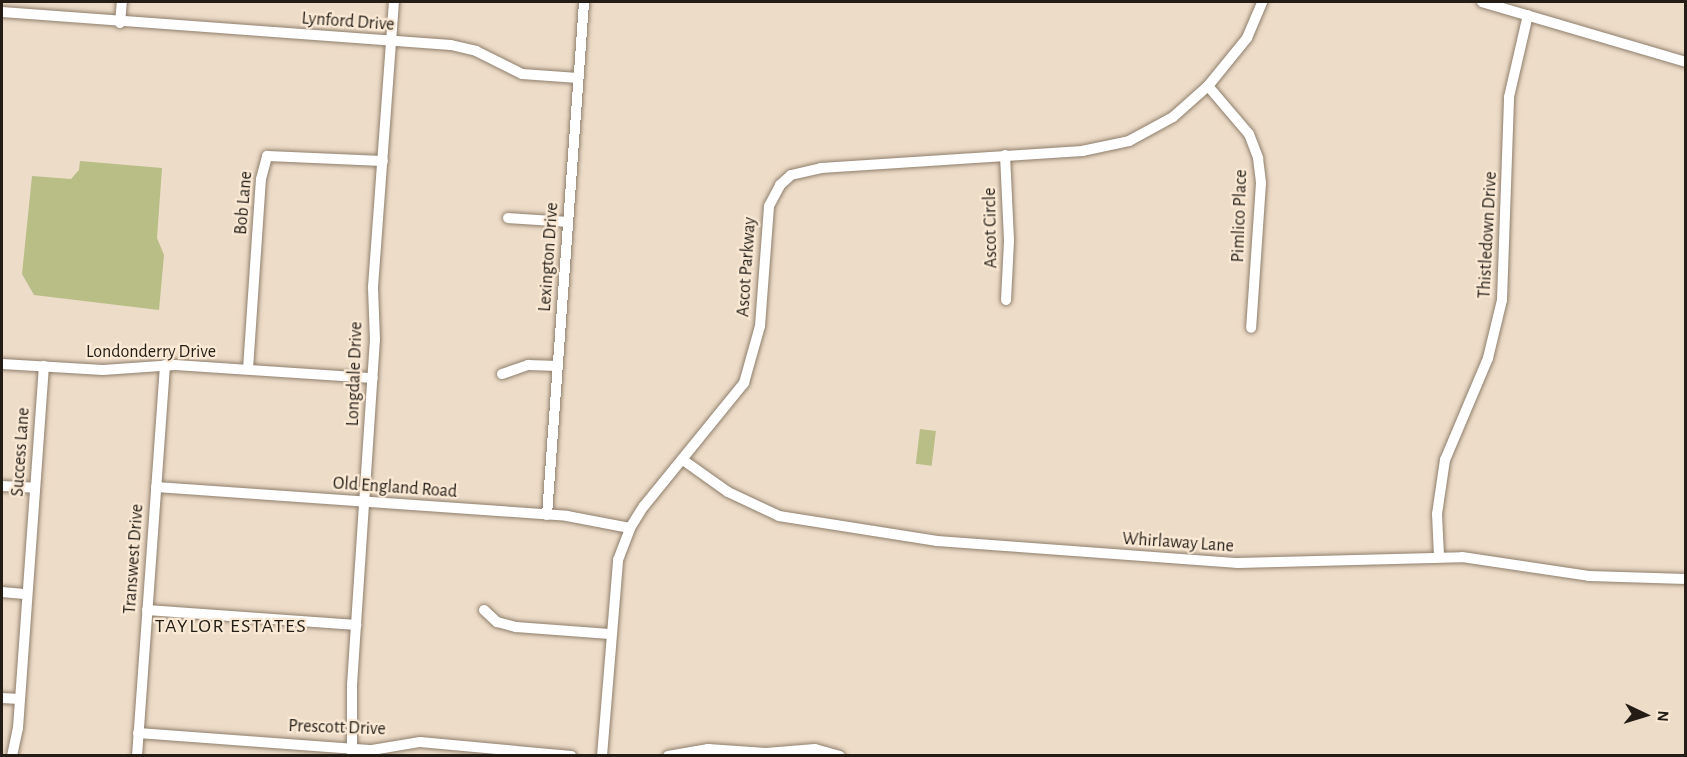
<!DOCTYPE html>
<html>
<head>
<meta charset="utf-8">
<style>
	body { margin:0 }
	#map { position:relative; width:1687px; height:757px; overflow:hidden; background:#eddcc8; font-family:"Alegreya Sans",sans-serif }
	div>[style] { position:absolute }
	.green>* { inset:0; background:#b8be86; transform-origin:0 0 }
	.roads { filter:drop-shadow(0 0 2px #8e7e6c) drop-shadow(0 0 2px #8e7e6c) }
	.minor>* { height:10px; margin:-5px; padding:0 5px; transform-origin:5px; border-radius:5px; background:#fff }
	span { translate:-50% -50%; white-space:nowrap; text-align:center; line-height:1.15; -webkit-text-stroke:4.5px #fae9d5; paint-order:stroke }
	.street-label { font-size:18px; color:#231d16 }
	.neighbourhood-label { font-size:20px; color:#231d16; letter-spacing:1.5px }
	.frame { position:absolute; inset:0; border:3px solid #231d16; pointer-events:none }
	.north { position:absolute; left:1615px; top:685px; width:60px; height:60px; -webkit-text-stroke:4px #fae9d5; paint-order:stroke; rotate:94deg; font-size:16px; font-weight:700; line-height:24px; text-align:center; color:#231d16 }
	.north::after { content:''; display:block; margin:auto; width:21px; height:27px; background:#231d16; clip-path:polygon(50% 0,100% 100%,50% 72%,0 100%) }
</style>
</head>
<body>
<div id="map">
	<div class="green">
		<div style="clip-path:polygon(80px 161px,162px 168px,157px 238px,164px 255px,159px 310px,34px 295px,22px 274px,32px 176px,71px 179px,79px 170px)"></div>
		<div style="left:920px;top:429px;width:16px;height:35px;rotate:7deg"></div>
	</div>
	<div class="roads">
		<div class="minor">
			<div style="left:1482px;top:2px;width:213px;rotate:16.4deg"></div>
			<div style="left:2px;top:12px;width:450px;rotate:4.2deg"></div>
			<div style="left:451px;top:45px;width:26px;rotate:13deg"></div>
			<div style="left:476px;top:51px;width:51px;rotate:26.6deg"></div>
			<div style="left:522px;top:74px;width:56px;rotate:4.1deg"></div>
			<div style="left:120px;top:23px;width:21px;rotate:-85deg"></div>
			<div style="left:1208px;top:86px;width:63px;rotate:49.5deg"></div>
			<div style="left:1249px;top:134px;width:26px;rotate:69deg"></div>
			<div style="left:1258px;top:158px;width:25px;rotate:83deg"></div>
			<div style="left:1261px;top:183px;width:145px;rotate:93.9deg"></div>
			<div style="left:1005px;top:155px;width:86px;rotate:87.3deg"></div>
			<div style="left:1009px;top:241px;width:59px;rotate:92.9deg"></div>
			<div style="left:508px;top:218px;width:60px;rotate:3.8deg"></div>
			<div style="left:2px;top:364px;width:101px;rotate:3.4deg"></div>
			<div style="left:103px;top:370px;width:72px;rotate:-4deg"></div>
			<div style="left:175px;top:365px;width:198px;rotate:3.8deg"></div>
			<div style="left:248px;top:369px;width:190px;rotate:-86.1deg"></div>
			<div style="left:261px;top:179px;width:24px;rotate:-75deg"></div>
			<div style="left:267px;top:156px;width:116px;rotate:2.5deg"></div>
			<div style="left:502px;top:374px;width:28px;rotate:-19deg"></div>
			<div style="left:528px;top:365px;width:30px;rotate:2deg"></div>
			<div style="left:683px;top:460px;width:55px;rotate:35.4deg"></div>
			<div style="left:728px;top:492px;width:56px;rotate:25.2deg"></div>
			<div style="left:779px;top:516px;width:160px;rotate:9deg"></div>
			<div style="left:937px;top:541px;width:302px;rotate:4.2deg"></div>
			<div style="left:1238px;top:563px;width:224px;rotate:-1.5deg"></div>
			<div style="left:1462px;top:557px;width:128px;rotate:8.5deg"></div>
			<div style="left:1589px;top:576px;width:97px;rotate:1.8deg"></div>
			<div style="left:2px;top:486px;width:33px;rotate:3deg"></div>
			<div style="left:156px;top:487px;width:412px;rotate:4deg"></div>
			<div style="left:567px;top:516px;width:64px;rotate:10.8deg"></div>
			<div style="left:547px;top:515px;width:514px;rotate:-85.87deg"></div>
			<div style="left:1439px;top:556px;width:42px;rotate:-92.7deg"></div>
			<div style="left:1437px;top:514px;width:55px;rotate:-81.6deg"></div>
			<div style="left:1445px;top:460px;width:111px;rotate:-67.1deg"></div>
			<div style="left:1488px;top:358px;width:60px;rotate:-76.4deg"></div>
			<div style="left:1502px;top:300px;width:203px;rotate:-88deg"></div>
			<div style="left:1509px;top:97px;width:84px;rotate:-77deg"></div>
			<div style="left:2px;top:592px;width:25px;rotate:5deg"></div>
			<div style="left:147px;top:610px;width:210px;rotate:4.1deg"></div>
			<div style="left:484px;top:610px;width:18px;rotate:43deg"></div>
			<div style="left:497px;top:622px;width:20px;rotate:15deg"></div>
			<div style="left:516px;top:627px;width:94px;rotate:4.3deg"></div>
			<div style="left:2px;top:698px;width:18px;rotate:3deg"></div>
			<div style="left:138px;top:733px;width:235px;rotate:4.2deg"></div>
			<div style="left:372px;top:750px;width:49px;rotate:-9.5deg"></div>
			<div style="left:420px;top:742px;width:152px;rotate:5.3deg"></div>
			<div style="left:12px;top:756px;width:29px;rotate:-78deg"></div>
			<div style="left:18px;top:728px;width:363px;rotate:-85.9deg"></div>
			<div style="left:137px;top:756px;width:392px;rotate:-85.9deg"></div>
			<div style="left:352px;top:756px;width:71px;rotate:-90deg"></div>
			<div style="left:352px;top:685px;width:346px;rotate:-86.2deg"></div>
			<div style="left:375px;top:340px;width:53px;rotate:-92.2deg"></div>
			<div style="left:373px;top:287px;width:286px;rotate:-85.8deg"></div>
			<div style="left:602px;top:756px;width:197px;rotate:-85.3deg"></div>
			<div style="left:618px;top:560px;width:34px;rotate:-69deg"></div>
			<div style="left:630px;top:528px;width:26px;rotate:-58deg"></div>
			<div style="left:644px;top:506px;width:159px;rotate:-50.9deg"></div>
			<div style="left:744px;top:383px;width:59px;rotate:-74.3deg"></div>
			<div style="left:760px;top:326px;width:120px;rotate:-85.7deg"></div>
			<div style="left:769px;top:206px;width:24px;rotate:-62deg"></div>
			<div style="left:780px;top:185px;width:15px;rotate:-42deg"></div>
			<div style="left:791px;top:175px;width:31px;rotate:-13deg"></div>
			<div style="left:821px;top:168px;width:262px;rotate:-3.7deg"></div>
			<div style="left:1082px;top:151px;width:48px;rotate:-12deg"></div>
			<div style="left:1129px;top:141px;width:50px;rotate:-28.6deg"></div>
			<div style="left:1173px;top:117px;width:47px;rotate:-41.5deg"></div>
			<div style="left:1208px;top:86px;width:62px;rotate:-50.9deg"></div>
			<div style="left:1247px;top:38px;width:39px;rotate:-67deg"></div>
			<div style="left:668px;top:756px;width:41px;rotate:-9.9deg"></div>
			<div style="left:708px;top:749px;width:58px;rotate:3.9deg"></div>
			<div style="left:766px;top:753px;width:49px;rotate:-4.7deg"></div>
			<div style="left:815px;top:749px;width:26px;rotate:16deg"></div>
		</div>
	</div>
	<div class="street-label">
		<span style="left:348px;top:22px;rotate:4deg">Lynford Drive</span>
		<span style="left:244px;top:203px;rotate:-85deg">Bob Lane</span>
		<span style="left:1240px;top:216px;rotate:-88deg">Pimlico Place</span>
		<span style="left:991px;top:228px;rotate:-91deg">Ascot Circle</span>
		<span style="left:1488px;top:235px;rotate:-87deg">Thistledown Drive</span>
		<span style="left:549px;top:257px;rotate:-86deg">Lexington Drive</span>
		<span style="left:747px;top:267px;rotate:-86deg">Ascot Parkway</span>
		<span style="left:151px;top:352px">Londonderry Drive</span>
		<span style="left:355px;top:374px;rotate:-88deg">Longdale Drive</span>
		<span style="left:21px;top:452px;rotate:-86deg">Success Lane</span>
		<span style="left:395px;top:488px;rotate:4deg">Old England Road</span>
		<span style="left:1178px;top:543px;rotate:4deg">Whirlaway Lane</span>
		<span style="left:134px;top:559px;rotate:-86deg">Transwest Drive</span>
		<span style="left:337px;top:728px;rotate:2deg">Prescott Drive</span>
	</div>
	<div class="neighbourhood-label">
		<span style="left:231px;top:626px">TAYLOR ESTATES</span>
	</div>
	<div class="frame"></div>
	<div class="north">N</div>
</div>
</body>
</html>
